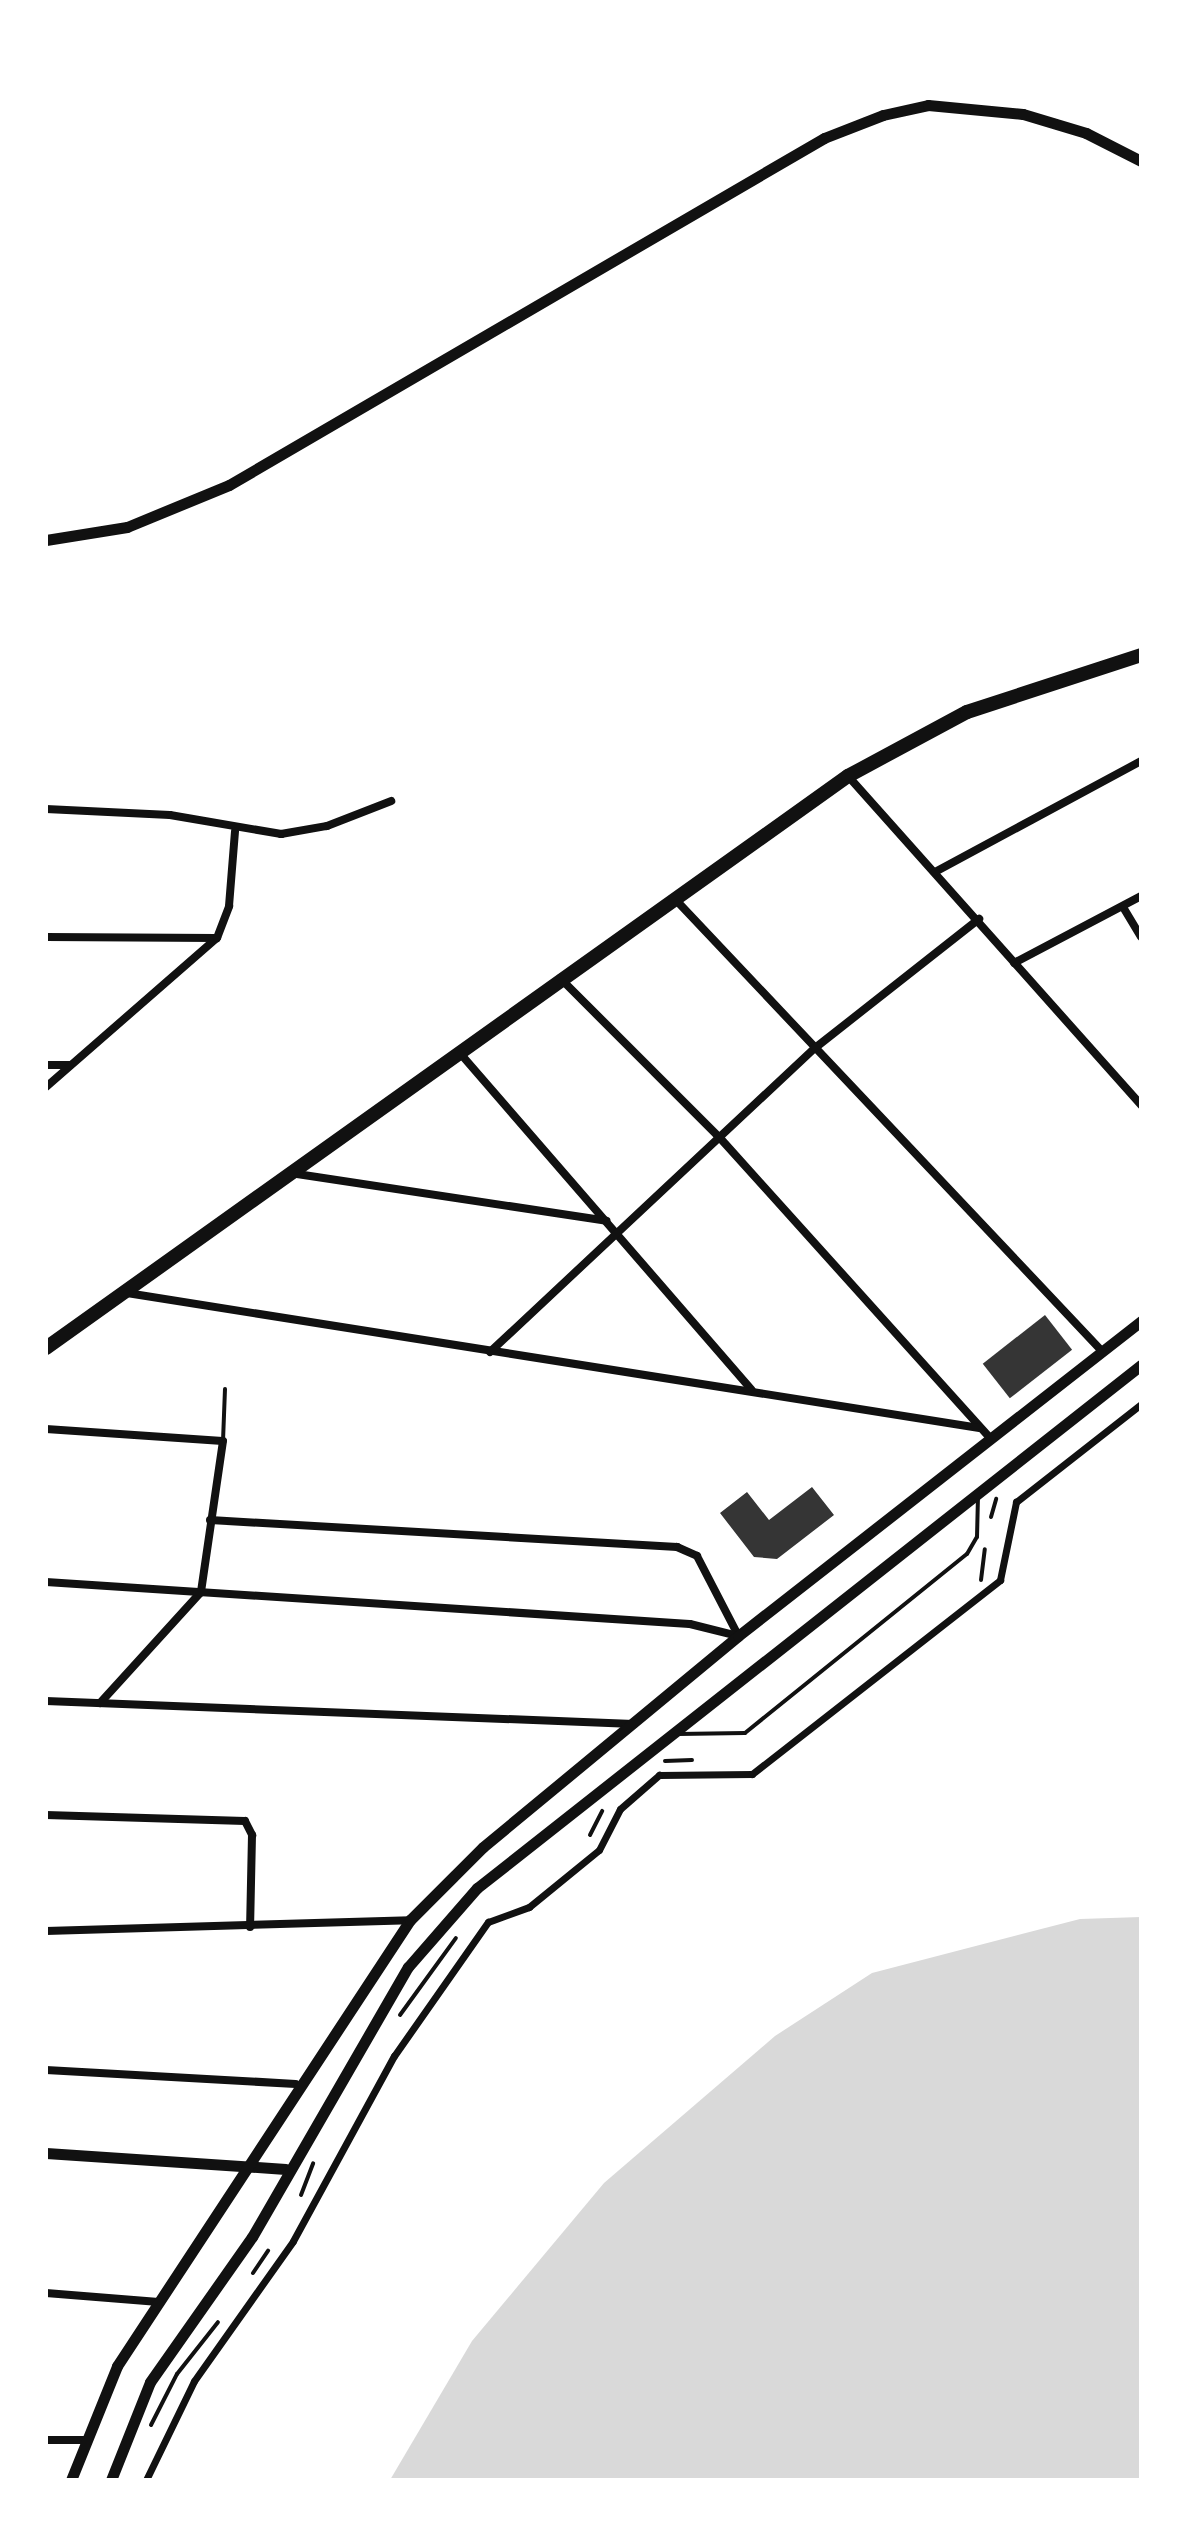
<!DOCTYPE html>
<html>
<head>
<meta charset="utf-8">
<style>
	body { margin:0 }
	#map { position:relative; width:1187px; height:2526px; overflow:hidden; background:#fff; font-family:Montserrat,sans-serif }
	div>[style] { position:absolute }
	.water>* { inset:0; background:#d9d9d9 }
	.building>* { inset:0; background:#353535; transform-origin:0 0 }
	.path>* { height:4px; margin:-2px; padding:0 2px; transform-origin:2px; border-radius:2px; background:#111 }
	.service>* { height:4px; margin:-2px; padding:0 2px; transform-origin:2px; border-radius:2px; background:#111 }
	.pedestrian>* { height:7px; margin:-3.5px; padding:0 3.5px; transform-origin:3.5px; border-radius:3.5px; background:#111 }
	.minor>* { height:8px; margin:-4px; padding:0 4px; transform-origin:4px; border-radius:4px; background:#111 }
	.tertiary>* { height:11px; margin:-5.5px; padding:0 5.5px; transform-origin:5.5px; border-radius:5.5px; background:#111 }
	.primary>* { height:14px; margin:-7px; padding:0 7px; transform-origin:7px; border-radius:7px; background:#111 }
	span { translate:-50% -50%; white-space:nowrap; text-align:center; line-height:1.15; -webkit-text-stroke:6px #fff; paint-order:stroke }
	.frame { position:absolute; inset:0; border:48px solid #fff; pointer-events:none }
</style>
</head>
<body>
<div id="map">
	<div class="water">
		<div style="clip-path:polygon(1141px 1917px,1141px 2480px,390px 2480px,472px 2341px,604px 2183px,775px 2036px,872px 1973px,1080px 1919px)"></div>
	</div>
	<div class="building">
		<div style="left:1045px;top:1315px;width:44px;height:79px;rotate:52deg"></div>
		<div style="clip-path:polygon(812px 1487px,834px 1515px,777px 1559px,754px 1557px,720px 1513px,747px 1492px,769px 1520px)"></div>
	</div>
	<div class="path">
		<div style="left:991px;top:1517px;width:19px;rotate:-74deg"></div>
		<div style="left:981px;top:1580px;width:31px;rotate:-83deg"></div>
		<div style="left:665px;top:1761px;width:27px;rotate:-2deg"></div>
		<div style="left:590px;top:1835px;width:27px;rotate:-63deg"></div>
		<div style="left:400px;top:2015px;width:95px;rotate:-54deg"></div>
		<div style="left:301px;top:2195px;width:34px;rotate:-69deg"></div>
		<div style="left:253px;top:2273px;width:27px;rotate:-56deg"></div>
		<div style="left:151px;top:2425px;width:57px;rotate:-63deg"></div>
		<div style="left:177px;top:2374px;width:66px;rotate:-51.7deg"></div>
	</div>
	<div class="service">
		<div style="left:223px;top:1441px;width:52px;rotate:-87.8deg"></div>
		<div style="left:678px;top:1734px;width:67px;rotate:-0.9deg"></div>
		<div style="left:745px;top:1733px;width:285px;rotate:-38.9deg"></div>
		<div style="left:967px;top:1554px;width:20px;rotate:-60deg"></div>
		<div style="left:977px;top:1537px;width:42px;rotate:-88.6deg"></div>
	</div>
	<div class="pedestrian">
		<div style="left:146px;top:2480px;width:110px;rotate:-64.1deg"></div>
		<div style="left:194px;top:2381px;width:171px;rotate:-54.7deg"></div>
		<div style="left:293px;top:2241px;width:211px;rotate:-61.4deg"></div>
		<div style="left:394px;top:2056px;width:164px;rotate:-55deg"></div>
		<div style="left:488px;top:1922px;width:44px;rotate:-20.1deg"></div>
		<div style="left:529px;top:1907px;width:90px;rotate:-39.2deg"></div>
		<div style="left:599px;top:1850px;width:46px;rotate:-62.9deg"></div>
		<div style="left:620px;top:1809px;width:52px;rotate:-41.1deg"></div>
		<div style="left:659px;top:1775px;width:93px;rotate:-0.6deg"></div>
		<div style="left:752px;top:1774px;width:315px;rotate:-38deg"></div>
		<div style="left:1000px;top:1580px;width:80px;rotate:-78.4deg"></div>
		<div style="left:1016px;top:1502px;width:159px;rotate:-38.1deg"></div>
	</div>
	<div class="minor">
		<div style="left:848px;top:776px;width:441px;rotate:48.3deg"></div>
		<div style="left:46px;top:809px;width:124px;rotate:2.8deg"></div>
		<div style="left:170px;top:815px;width:113px;rotate:9.7deg"></div>
		<div style="left:281px;top:834px;width:47px;rotate:-9.9deg"></div>
		<div style="left:327px;top:826px;width:69px;rotate:-21.3deg"></div>
		<div style="left:935px;top:872px;width:234px;rotate:-28.3deg"></div>
		<div style="left:674px;top:898px;width:623px;rotate:46.63deg"></div>
		<div style="left:1123px;top:907px;width:35px;rotate:59deg"></div>
		<div style="left:46px;top:937px;width:170px;rotate:0.3deg"></div>
		<div style="left:1014px;top:963px;width:144px;rotate:-27.8deg"></div>
		<div style="left:560px;top:978px;width:226px;rotate:45deg"></div>
		<div style="left:720px;top:1138px;width:405px;rotate:48deg"></div>
		<div style="left:459px;top:1052px;width:447px;rotate:49.1deg"></div>
		<div style="left:46px;top:1065px;width:24px"></div>
		<div style="left:46px;top:1087px;width:227px;rotate:-41.1deg"></div>
		<div style="left:217px;top:938px;width:34px;rotate:-69deg"></div>
		<div style="left:229px;top:906px;width:75px;rotate:-85.4deg"></div>
		<div style="left:297px;top:1174px;width:313px;rotate:8.6deg"></div>
		<div style="left:127px;top:1293px;width:863px;rotate:9deg"></div>
		<div style="left:490px;top:1352px;width:445px;rotate:-43.1deg"></div>
		<div style="left:815px;top:1048px;width:209px;rotate:-38.2deg"></div>
		<div style="left:46px;top:1429px;width:177px;rotate:3.9deg"></div>
		<div style="left:223px;top:1441px;width:153px;rotate:98.3deg"></div>
		<div style="left:201px;top:1592px;width:150px;rotate:132.3deg"></div>
		<div style="left:210px;top:1520px;width:468px;rotate:3.3deg"></div>
		<div style="left:677px;top:1547px;width:22px;rotate:24deg"></div>
		<div style="left:697px;top:1556px;width:89px;rotate:62.6deg"></div>
		<div style="left:46px;top:1582px;width:645px;rotate:3.73deg"></div>
		<div style="left:690px;top:1624px;width:49px;rotate:14deg"></div>
		<div style="left:46px;top:1701px;width:588px;rotate:2.24deg"></div>
		<div style="left:46px;top:1815px;width:199px;rotate:1.7deg"></div>
		<div style="left:245px;top:1821px;width:16px;rotate:63deg"></div>
		<div style="left:252px;top:1835px;width:92px;rotate:91.2deg"></div>
		<div style="left:46px;top:1931px;width:364px;rotate:-1.7deg"></div>
		<div style="left:46px;top:2070px;width:250px;rotate:3.2deg"></div>
		<div style="left:46px;top:2293px;width:113px;rotate:4.6deg"></div>
		<div style="left:46px;top:2440px;width:42px"></div>
	</div>
	<div class="tertiary">
		<div style="left:46px;top:540px;width:82px;rotate:-9.1deg"></div>
		<div style="left:127px;top:527px;width:110px;rotate:-22.4deg"></div>
		<div style="left:229px;top:485px;width:689px;rotate:-30.25deg"></div>
		<div style="left:824px;top:138px;width:63px;rotate:-21.3deg"></div>
		<div style="left:883px;top:115px;width:46px;rotate:-12.5deg"></div>
		<div style="left:928px;top:105px;width:95px;rotate:5.4deg"></div>
		<div style="left:1023px;top:114px;width:66px;rotate:16.8deg"></div>
		<div style="left:1086px;top:133px;width:62px;rotate:27deg"></div>
		<div style="left:46px;top:2153px;width:240px;rotate:3.8deg"></div>
		<div style="left:71px;top:2480px;width:123px;rotate:-68deg"></div>
		<div style="left:117px;top:2366px;width:534px;rotate:-56.7deg"></div>
		<div style="left:410px;top:1920px;width:103px;rotate:-45deg"></div>
		<div style="left:483px;top:1847px;width:331px;rotate:-39.6deg"></div>
		<div style="left:738px;top:1636px;width:512px;rotate:-38.01deg"></div>
		<div style="left:111px;top:2480px;width:105px;rotate:-68.3deg"></div>
		<div style="left:150px;top:2382px;width:177px;rotate:-54.9deg"></div>
		<div style="left:252px;top:2237px;width:312px;rotate:-60deg"></div>
		<div style="left:408px;top:1967px;width:105px;rotate:-48.9deg"></div>
		<div style="left:477px;top:1888px;width:845px;rotate:-38.23deg"></div>
	</div>
	<div class="primary">
		<div style="left:46px;top:1348px;width:985px;rotate:-35.5deg"></div>
		<div style="left:848px;top:776px;width:135px;rotate:-28.3deg"></div>
		<div style="left:967px;top:712px;width:183px;rotate:-18.1deg"></div>
	</div>
	<div class="frame"></div>
</div>
</body>
</html>
